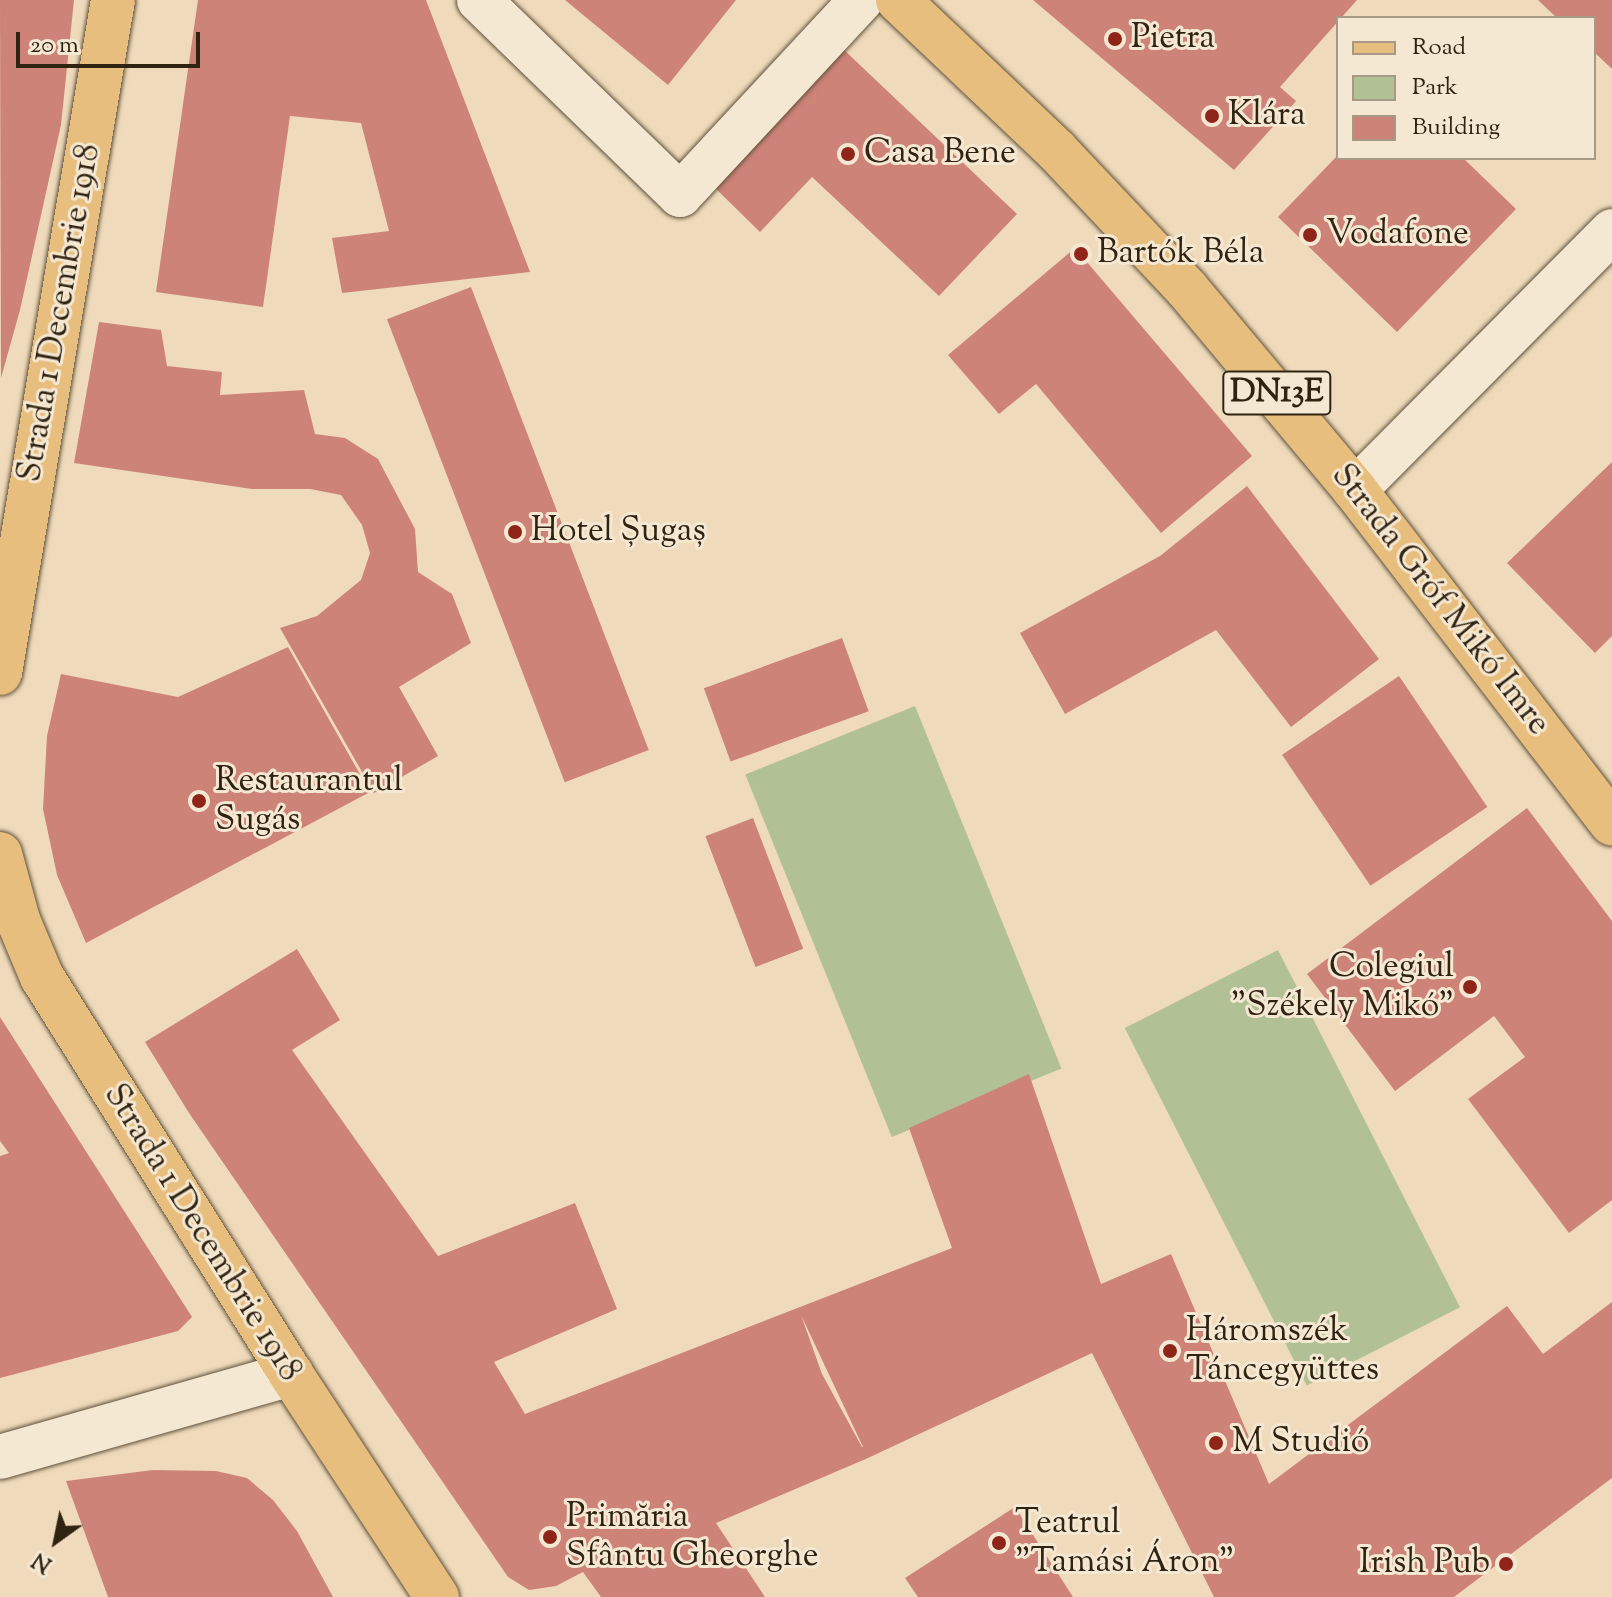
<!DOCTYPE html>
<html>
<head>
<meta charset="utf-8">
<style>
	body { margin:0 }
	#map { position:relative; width:1612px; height:1597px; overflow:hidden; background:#efdbbb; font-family:"Sorts Mill Goudy",serif }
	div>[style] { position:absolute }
	.green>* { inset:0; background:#b2c195; transform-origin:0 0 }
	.building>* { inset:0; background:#ce8379; transform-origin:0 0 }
	.roads { filter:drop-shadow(0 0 2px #60513c) drop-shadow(0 0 2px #60513c) }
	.minor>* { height:44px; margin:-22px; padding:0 22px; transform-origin:22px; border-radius:22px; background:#f5e8d3 }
	.major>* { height:44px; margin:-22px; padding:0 22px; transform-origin:22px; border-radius:22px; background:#e8be7e }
	.dots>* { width:22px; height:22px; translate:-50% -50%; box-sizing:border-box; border:4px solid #f5e8d3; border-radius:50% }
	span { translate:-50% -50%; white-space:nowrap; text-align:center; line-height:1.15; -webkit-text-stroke:6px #f5e8d3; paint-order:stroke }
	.shield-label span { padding:2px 6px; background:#f5e8d3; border:2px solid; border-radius:6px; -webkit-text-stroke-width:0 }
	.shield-label { font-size:32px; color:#312312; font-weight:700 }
	.poi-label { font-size:34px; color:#312312 }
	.left { translate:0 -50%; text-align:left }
	.right { translate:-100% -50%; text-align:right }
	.street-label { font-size:34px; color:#312312 }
	.legend { position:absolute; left:1336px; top:16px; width:260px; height:144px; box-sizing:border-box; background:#f5e8d3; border:2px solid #a79986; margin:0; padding:10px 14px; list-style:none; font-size:24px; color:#312312 }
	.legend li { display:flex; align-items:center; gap:16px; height:40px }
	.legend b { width:40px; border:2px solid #a79986 }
	.north { position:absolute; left:16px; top:1501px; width:80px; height:80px; -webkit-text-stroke:6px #f5e8d3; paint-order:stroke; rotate:213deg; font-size:22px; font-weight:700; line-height:32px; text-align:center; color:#312312 }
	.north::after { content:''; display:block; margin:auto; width:28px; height:36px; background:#312312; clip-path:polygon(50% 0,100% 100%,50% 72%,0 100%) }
	.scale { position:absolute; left:16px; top:32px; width:184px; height:36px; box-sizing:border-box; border:4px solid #312312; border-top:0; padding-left:10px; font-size:24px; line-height:28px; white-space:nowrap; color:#312312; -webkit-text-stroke:6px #f5e8d3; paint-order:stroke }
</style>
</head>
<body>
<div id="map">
	<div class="green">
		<div style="left:915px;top:706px;width:391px;height:183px;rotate:68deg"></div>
		<div style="left:1278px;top:950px;width:401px;height:172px;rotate:63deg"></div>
	</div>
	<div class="building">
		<div style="clip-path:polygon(0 0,74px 0,61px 125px,20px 310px,1px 378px)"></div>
		<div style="clip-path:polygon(198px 0,426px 0,530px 272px,342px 293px,332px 238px,389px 231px,361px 123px,290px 116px,263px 307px,156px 292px)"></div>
		<div style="clip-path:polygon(565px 0,736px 0,668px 85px)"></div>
		<div style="clip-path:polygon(1033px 0,1357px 0,1280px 87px,1296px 101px,1234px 170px)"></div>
		<div style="clip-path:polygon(1538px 0,1612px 0,1612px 69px,1594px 52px,1594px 18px,1557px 18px)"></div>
		<div style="clip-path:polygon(842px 48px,1017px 214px,939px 296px,812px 177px,760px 232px,712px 185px)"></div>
		<div style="clip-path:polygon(1338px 155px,1338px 158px,1463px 158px,1516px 209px,1397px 332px,1278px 217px)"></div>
		<div style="clip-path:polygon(1075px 248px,1252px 456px,1161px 533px,1036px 384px,999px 414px,948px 355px)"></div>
		<div style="left:471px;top:287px;width:496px;height:90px;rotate:69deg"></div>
		<div style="clip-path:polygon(99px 322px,161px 330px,167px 366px,222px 372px,220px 395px,304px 390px,315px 434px,345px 438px,378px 459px,415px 529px,418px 572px,452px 594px,471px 643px,399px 687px,438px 756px,374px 793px,280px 628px,317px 616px,361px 580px,370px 553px,362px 525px,341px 495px,310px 489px,252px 489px,74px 463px)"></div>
		<div style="clip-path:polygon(1612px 462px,1612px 636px,1595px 653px,1507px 563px)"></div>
		<div style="clip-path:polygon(1247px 486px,1379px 659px,1291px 727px,1216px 630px,1065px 714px,1020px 633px,1160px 556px)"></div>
		<div style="left:842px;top:638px;width:78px;height:147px;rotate:70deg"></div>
		<div style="clip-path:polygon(288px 647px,370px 792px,86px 943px,57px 875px,43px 809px,47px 736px,61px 674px,178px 697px)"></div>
		<div style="left:1399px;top:676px;width:158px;height:141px;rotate:56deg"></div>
		<div style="clip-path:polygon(1527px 808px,1612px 921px,1612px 1200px,1569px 1233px,1468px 1099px,1525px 1057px,1494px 1016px,1395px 1091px,1307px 974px)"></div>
		<div style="left:753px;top:818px;width:140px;height:51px;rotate:69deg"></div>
		<div style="clip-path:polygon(evenodd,297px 949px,340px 1020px,292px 1050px,438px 1256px,575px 1203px,617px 1309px,494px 1362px,525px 1414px,952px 1248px,909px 1128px,1029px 1074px,1101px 1284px,1171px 1254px,1269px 1484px,1507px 1306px,1543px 1354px,1612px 1302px,1612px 1478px,1454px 1597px,1214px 1597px,1092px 1353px,868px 1458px,716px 1523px,765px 1597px,601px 1597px,583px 1572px,556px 1586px,529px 1590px,508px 1577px,189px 1113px,145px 1042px,297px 949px,801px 1315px,863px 1447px,862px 1447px,822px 1374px,801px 1315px)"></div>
		<div style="clip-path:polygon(0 1017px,192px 1317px,178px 1331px,0 1378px,0 1156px,9px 1153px,0 1141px)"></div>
		<div style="clip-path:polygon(153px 1470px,216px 1471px,247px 1478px,273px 1500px,297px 1531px,333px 1597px,108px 1597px,66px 1481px)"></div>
		<div style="clip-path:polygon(1015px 1507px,1073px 1597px,918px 1597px,905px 1578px)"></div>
	</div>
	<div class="roads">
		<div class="minor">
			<div style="left:479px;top:0;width:280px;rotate:44.1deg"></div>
			<div style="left:680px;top:195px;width:266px;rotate:-47.1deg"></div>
			<div style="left:1355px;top:490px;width:365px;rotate:-45.2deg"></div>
			<div style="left:0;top:1457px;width:303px;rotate:-15.9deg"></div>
		</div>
		<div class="major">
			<div style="left:898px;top:0;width:219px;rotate:43.5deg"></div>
			<div style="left:1057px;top:151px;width:190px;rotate:46.7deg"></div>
			<div style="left:1187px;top:289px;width:262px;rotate:50.1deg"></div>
			<div style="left:1355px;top:490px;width:421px;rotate:52.4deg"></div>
			<div style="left:0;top:673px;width:682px;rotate:-80.47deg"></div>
			<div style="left:0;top:854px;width:68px;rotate:74.7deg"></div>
			<div style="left:18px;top:920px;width:62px;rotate:67.2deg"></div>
			<div style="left:42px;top:977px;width:469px;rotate:57.9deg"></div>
			<div style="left:291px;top:1374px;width:267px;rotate:56.8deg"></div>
		</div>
	</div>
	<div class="dots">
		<div style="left:1115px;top:39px;background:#8f2418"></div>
		<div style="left:1212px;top:116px;background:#8f2418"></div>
		<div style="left:848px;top:154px;background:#8f2418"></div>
		<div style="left:1310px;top:235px;background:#8f2418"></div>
		<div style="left:1081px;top:254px;background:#8f2418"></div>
		<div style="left:515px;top:532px;background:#8f2418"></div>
		<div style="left:199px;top:801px;background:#8f2418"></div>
		<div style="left:1470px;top:987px;background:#8f2418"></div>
		<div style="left:1170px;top:1351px;background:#8f2418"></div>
		<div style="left:1216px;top:1443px;background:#8f2418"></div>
		<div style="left:550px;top:1537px;background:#8f2418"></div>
		<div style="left:999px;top:1543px;background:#8f2418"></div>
		<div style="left:1506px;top:1564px;background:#8f2418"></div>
	</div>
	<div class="shield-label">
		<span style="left:1277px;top:393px">DN13E</span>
	</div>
	<div class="poi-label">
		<span class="left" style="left:1131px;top:39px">Pietra</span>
		<span class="left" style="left:1228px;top:116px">Klára</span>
		<span class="left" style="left:864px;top:154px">Casa Bene</span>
		<span class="left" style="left:1326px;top:235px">Vodafone</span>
		<span class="left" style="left:1097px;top:254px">Bartók Béla</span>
		<span class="left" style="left:531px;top:532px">Hotel Șugaș</span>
		<span class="left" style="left:215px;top:801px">Restaurantul<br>Sugás</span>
		<span class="right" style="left:1454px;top:987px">Colegiul<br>"Székely Mikó"</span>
		<span class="left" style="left:1186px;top:1351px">Háromszék<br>Táncegyüttes</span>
		<span class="left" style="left:1232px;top:1443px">M Studió</span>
		<span class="left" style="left:566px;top:1537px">Primăria<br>Sfântu Gheorghe</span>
		<span class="left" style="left:1015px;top:1543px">Teatrul<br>"Tamási Áron"</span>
		<span class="right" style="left:1490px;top:1564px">Irish Pub</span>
	</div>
	<div class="street-label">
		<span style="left:60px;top:313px;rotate:-80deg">Strada 1 Decembrie 1918</span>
		<span style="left:1440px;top:600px;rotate:52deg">Strada Gróf Mikó Imre</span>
		<span style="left:202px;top:1233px;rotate:58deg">Strada 1 Decembrie 1918</span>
	</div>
	<ul class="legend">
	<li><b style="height:10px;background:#e8be7e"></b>Road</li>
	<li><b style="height:22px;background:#b2c195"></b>Park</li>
	<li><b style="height:22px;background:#ce8379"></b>Building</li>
	</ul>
	<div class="north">N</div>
	<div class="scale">20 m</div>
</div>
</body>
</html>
